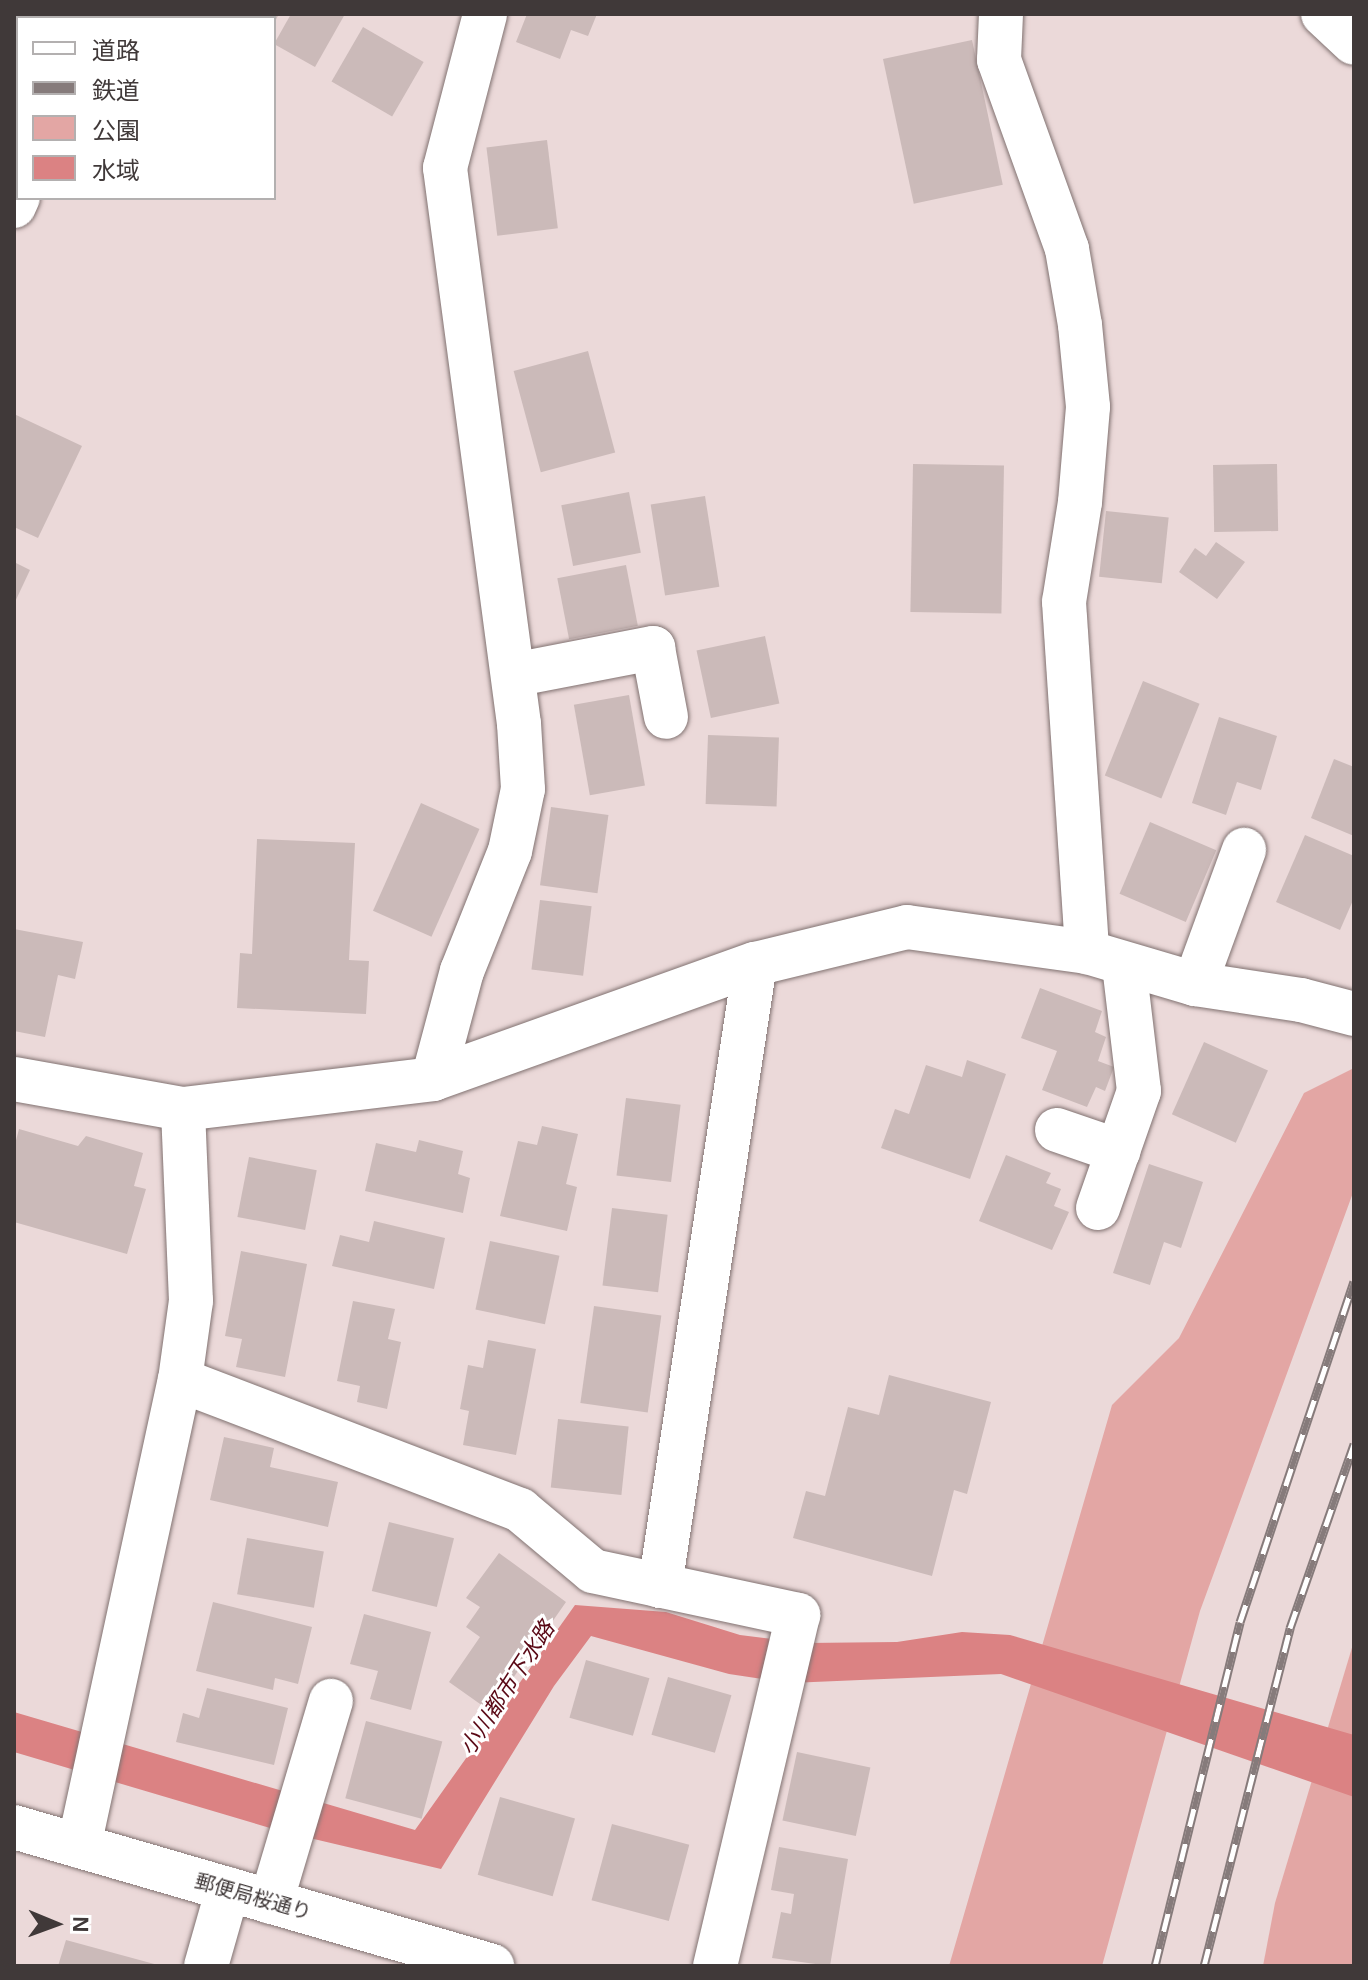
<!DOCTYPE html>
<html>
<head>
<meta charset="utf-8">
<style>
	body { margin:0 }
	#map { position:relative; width:1368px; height:1980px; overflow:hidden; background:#ebd9d9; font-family:Arial,"Noto Sans JP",sans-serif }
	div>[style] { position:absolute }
	.green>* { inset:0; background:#e3a6a4 }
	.water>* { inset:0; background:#db8283 }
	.building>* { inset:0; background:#cbbab9; transform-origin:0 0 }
	.roads { filter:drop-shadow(0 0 2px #817271) drop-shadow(0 0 2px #817271) }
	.minor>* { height:44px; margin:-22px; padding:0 22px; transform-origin:22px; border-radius:22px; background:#fff }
	.rail>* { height:9px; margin-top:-4.5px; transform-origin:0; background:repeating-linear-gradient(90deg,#fff 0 18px,#867b7b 0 36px); box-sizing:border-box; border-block:2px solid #867b7b }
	span { translate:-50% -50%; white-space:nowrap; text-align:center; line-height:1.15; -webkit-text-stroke:6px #fff; paint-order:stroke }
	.street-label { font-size:20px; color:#403939 }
	.water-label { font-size:22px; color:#590815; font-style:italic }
	.frame { position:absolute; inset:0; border:16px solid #403939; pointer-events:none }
	.legend { position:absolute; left:16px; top:16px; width:260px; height:184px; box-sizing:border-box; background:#fff; border:2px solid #b3b0b0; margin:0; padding:10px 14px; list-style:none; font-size:24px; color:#403939 }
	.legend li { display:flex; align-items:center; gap:16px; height:40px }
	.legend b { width:40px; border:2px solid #b3b0b0 }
	.north { position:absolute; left:16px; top:1884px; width:80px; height:80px; -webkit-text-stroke:6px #fff; paint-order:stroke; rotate:91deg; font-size:22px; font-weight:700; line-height:32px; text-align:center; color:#403939 }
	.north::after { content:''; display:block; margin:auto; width:28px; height:36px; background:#403939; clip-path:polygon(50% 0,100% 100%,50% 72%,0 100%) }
</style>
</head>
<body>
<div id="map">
	<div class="green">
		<div style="clip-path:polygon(1354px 1068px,1354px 1190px,1200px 1611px,1102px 1966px,949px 1966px,1112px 1405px,1179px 1338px,1304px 1093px)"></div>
		<div style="clip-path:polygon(1354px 1641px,1354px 1966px,1263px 1966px,1275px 1903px)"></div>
	</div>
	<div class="water">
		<div style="clip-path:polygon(575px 1605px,666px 1612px,740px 1635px,806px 1643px,897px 1642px,962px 1632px,1010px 1635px,1354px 1735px,1354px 1797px,1001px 1674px,790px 1683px,729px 1674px,591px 1636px,554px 1686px,441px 1869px,280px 1831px,14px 1752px,14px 1712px,415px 1830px)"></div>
	</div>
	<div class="building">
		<div style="clip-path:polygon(14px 14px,42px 14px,18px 18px,18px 43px)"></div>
		<div style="clip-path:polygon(220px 14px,279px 14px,274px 23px,274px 18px)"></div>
		<div style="clip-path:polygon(291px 14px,345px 14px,315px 67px,274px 44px)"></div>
		<div style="clip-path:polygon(527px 14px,597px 14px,588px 36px,571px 30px,560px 59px,516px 42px)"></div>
		<div style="left:363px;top:27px;width:70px;height:63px;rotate:30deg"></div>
		<div style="left:972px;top:40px;width:148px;height:91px;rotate:78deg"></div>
		<div style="left:547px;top:140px;width:89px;height:61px;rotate:83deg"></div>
		<div style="left:588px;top:351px;width:105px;height:77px;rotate:75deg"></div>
		<div style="clip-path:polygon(14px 414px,82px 446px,38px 538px,14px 527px)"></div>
		<div style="left:913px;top:464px;width:91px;height:148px;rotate:1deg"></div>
		<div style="left:1277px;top:464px;width:67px;height:64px;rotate:89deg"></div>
		<div style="left:629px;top:492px;width:62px;height:69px;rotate:79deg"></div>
		<div style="left:705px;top:496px;width:92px;height:55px;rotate:81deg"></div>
		<div style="left:1106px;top:511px;width:63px;height:66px;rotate:6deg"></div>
		<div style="clip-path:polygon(1216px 542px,1245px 562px,1217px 599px,1179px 572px,1195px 548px,1206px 556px)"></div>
		<div style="clip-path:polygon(14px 562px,30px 570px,14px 604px)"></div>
		<div style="left:626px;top:565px;width:62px;height:70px;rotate:79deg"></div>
		<div style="left:765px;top:636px;width:69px;height:70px;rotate:78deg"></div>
		<div style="left:1143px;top:681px;width:61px;height:102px;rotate:22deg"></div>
		<div style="left:629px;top:695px;width:92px;height:56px;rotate:80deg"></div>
		<div style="clip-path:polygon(1219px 717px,1277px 736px,1261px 790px,1237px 782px,1226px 815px,1192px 803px)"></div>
		<div style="left:708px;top:735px;width:71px;height:69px;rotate:2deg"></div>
		<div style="clip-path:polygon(1334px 759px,1354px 767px,1354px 836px,1311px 818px)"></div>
		<div style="left:421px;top:803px;width:64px;height:118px;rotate:24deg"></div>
		<div style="left:551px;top:807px;width:58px;height:79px;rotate:8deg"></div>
		<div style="left:1150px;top:822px;width:72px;height:78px;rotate:23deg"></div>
		<div style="clip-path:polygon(1305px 835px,1354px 856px,1354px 898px,1340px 930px,1276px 902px)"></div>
		<div style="clip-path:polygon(257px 839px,355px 843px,349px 960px,369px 961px,366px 1014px,237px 1008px,240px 953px,252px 954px)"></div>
		<div style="left:540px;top:900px;width:52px;height:70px;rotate:7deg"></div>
		<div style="clip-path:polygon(14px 929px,83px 942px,75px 979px,58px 975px,45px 1037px,14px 1031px)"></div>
		<div style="clip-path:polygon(1040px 988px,1102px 1011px,1095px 1032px,1106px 1037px,1098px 1061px,1114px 1067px,1105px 1091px,1096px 1087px,1087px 1107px,1042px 1090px,1057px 1051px,1021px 1038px)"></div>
		<div style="left:1204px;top:1042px;width:70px;height:79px;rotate:24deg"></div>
		<div style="clip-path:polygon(967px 1060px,1006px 1074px,970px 1179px,881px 1148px,895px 1109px,909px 1114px,926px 1065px,962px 1077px)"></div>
		<div style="left:626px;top:1098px;width:55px;height:78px;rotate:7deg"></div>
		<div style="clip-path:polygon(542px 1126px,578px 1134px,566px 1184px,577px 1187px,567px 1231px,500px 1216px,518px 1141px,537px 1145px)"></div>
		<div style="clip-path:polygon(19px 1129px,78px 1146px,86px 1136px,143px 1153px,134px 1186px,146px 1189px,127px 1254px,14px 1222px,14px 1148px)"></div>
		<div style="clip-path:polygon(419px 1140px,463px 1151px,458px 1174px,470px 1178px,463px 1213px,365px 1191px,376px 1143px,416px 1152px)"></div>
		<div style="clip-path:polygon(1006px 1155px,1051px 1173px,1046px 1183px,1061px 1189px,1054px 1206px,1069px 1212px,1052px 1250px,979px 1221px)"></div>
		<div style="left:249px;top:1157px;width:69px;height:61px;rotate:11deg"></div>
		<div style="clip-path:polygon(1149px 1164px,1203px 1182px,1181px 1248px,1164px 1242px,1150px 1285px,1113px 1273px)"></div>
		<div style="left:612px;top:1208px;width:56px;height:78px;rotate:7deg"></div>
		<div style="clip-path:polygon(374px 1221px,445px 1238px,434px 1289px,332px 1266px,340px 1235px,369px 1242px)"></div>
		<div style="left:490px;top:1241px;width:71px;height:70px;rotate:12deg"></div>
		<div style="clip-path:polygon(241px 1251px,307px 1264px,285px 1377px,236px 1367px,242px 1339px,225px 1336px)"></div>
		<div style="clip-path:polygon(353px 1301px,395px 1309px,388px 1339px,401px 1342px,387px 1409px,357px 1402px,360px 1386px,337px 1381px)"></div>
		<div style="left:594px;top:1306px;width:68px;height:98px;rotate:8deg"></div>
		<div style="clip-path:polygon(488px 1340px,536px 1349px,516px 1455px,463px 1445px,469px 1411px,460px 1409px,468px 1365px,483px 1368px)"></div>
		<div style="clip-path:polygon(889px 1375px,991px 1402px,967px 1494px,954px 1490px,932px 1576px,793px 1538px,806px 1491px,825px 1496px,848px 1407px,879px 1415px)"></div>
		<div style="left:558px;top:1419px;width:71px;height:69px;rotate:6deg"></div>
		<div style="clip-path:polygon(224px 1437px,274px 1448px,270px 1467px,338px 1482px,328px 1527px,210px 1500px)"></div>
		<div style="left:389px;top:1522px;width:67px;height:71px;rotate:14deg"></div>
		<div style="left:247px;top:1538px;width:78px;height:57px;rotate:10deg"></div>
		<div style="clip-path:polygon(499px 1553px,566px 1602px,490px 1711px,449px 1682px,480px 1637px,466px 1627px,480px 1607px,466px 1598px)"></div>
		<div style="clip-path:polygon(213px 1602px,312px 1627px,298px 1684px,275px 1678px,273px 1690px,196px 1671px)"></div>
		<div style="clip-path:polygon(364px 1614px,431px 1632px,411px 1710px,370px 1699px,378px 1671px,350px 1664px)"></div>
		<div style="left:586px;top:1660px;width:66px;height:60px;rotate:16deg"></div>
		<div style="left:668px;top:1677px;width:66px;height:60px;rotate:16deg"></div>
		<div style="clip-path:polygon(207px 1688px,288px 1708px,274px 1765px,176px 1742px,183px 1713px,199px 1718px)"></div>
		<div style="left:366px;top:1721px;width:79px;height:80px;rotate:15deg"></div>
		<div style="left:797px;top:1752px;width:75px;height:70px;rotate:12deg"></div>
		<div style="left:500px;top:1797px;width:78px;height:81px;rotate:16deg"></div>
		<div style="left:612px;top:1824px;width:80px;height:79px;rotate:15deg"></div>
		<div style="clip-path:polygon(779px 1847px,848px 1859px,830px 1966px,772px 1958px,781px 1912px,791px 1914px,794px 1894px,771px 1890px)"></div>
		<div style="clip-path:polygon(66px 1940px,158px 1965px,158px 1966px,58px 1966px)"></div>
	</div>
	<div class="roads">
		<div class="minor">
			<div style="left:1001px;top:14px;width:46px;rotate:92.5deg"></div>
			<div style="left:999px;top:60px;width:201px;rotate:70.2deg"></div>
			<div style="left:1067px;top:249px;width:77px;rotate:80.3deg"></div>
			<div style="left:1080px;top:325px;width:82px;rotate:84.4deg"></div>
			<div style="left:1088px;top:407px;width:95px;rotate:94.8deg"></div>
			<div style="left:1080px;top:502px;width:101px;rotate:99.1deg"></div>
			<div style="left:1064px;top:602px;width:351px;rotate:86.2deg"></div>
			<div style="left:1323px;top:14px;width:42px;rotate:43.1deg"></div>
			<div style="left:104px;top:18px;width:4px;rotate:-63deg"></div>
			<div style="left:14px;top:206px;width:10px;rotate:-66deg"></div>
			<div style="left:513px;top:675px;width:143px;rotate:-10.9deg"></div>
			<div style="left:653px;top:648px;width:70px;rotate:79.3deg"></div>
			<div style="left:1195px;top:984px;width:143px;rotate:-69.9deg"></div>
			<div style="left:14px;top:1079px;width:172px;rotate:10.1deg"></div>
			<div style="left:183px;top:1109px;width:252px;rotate:-6.8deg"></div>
			<div style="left:433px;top:1079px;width:342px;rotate:-19.7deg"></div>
			<div style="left:755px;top:964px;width:156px;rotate:-13.7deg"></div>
			<div style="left:907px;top:927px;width:182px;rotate:7.9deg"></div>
			<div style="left:1087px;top:952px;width:113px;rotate:16.5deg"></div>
			<div style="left:1195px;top:984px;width:107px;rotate:8.6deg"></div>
			<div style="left:1301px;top:1000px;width:55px;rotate:14.8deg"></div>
			<div style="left:433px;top:1079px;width:112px;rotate:-75deg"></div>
			<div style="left:462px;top:971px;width:129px;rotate:-68.2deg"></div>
			<div style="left:510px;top:851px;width:63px;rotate:-78.2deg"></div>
			<div style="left:523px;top:789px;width:65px;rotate:-93.5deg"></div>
			<div style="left:519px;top:724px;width:561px;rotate:-97.58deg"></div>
			<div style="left:445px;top:168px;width:159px;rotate:-75.4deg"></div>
			<div style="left:1057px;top:1130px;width:65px;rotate:19deg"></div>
			<div style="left:1098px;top:1208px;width:124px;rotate:-70.7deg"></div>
			<div style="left:1139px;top:1091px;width:127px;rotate:-96.8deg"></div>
			<div style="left:180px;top:1380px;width:364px;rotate:20.9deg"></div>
			<div style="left:520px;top:1510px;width:95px;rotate:39.9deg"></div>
			<div style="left:593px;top:1571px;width:210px;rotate:12.1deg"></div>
			<div style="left:798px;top:1615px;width:361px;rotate:103.3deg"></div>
			<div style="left:660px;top:1586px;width:629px;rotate:-81.32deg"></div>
			<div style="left:14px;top:1827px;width:498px;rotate:16.2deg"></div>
			<div style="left:79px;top:1846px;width:477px;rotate:-77.8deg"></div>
			<div style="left:180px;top:1380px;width:80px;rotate:-82.1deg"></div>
			<div style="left:191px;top:1301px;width:192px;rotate:-92.4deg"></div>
			<div style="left:271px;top:1902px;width:210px;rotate:-73.4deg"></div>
			<div style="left:206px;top:1966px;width:80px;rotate:-74.1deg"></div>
		</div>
	</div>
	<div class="rail">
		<div style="left:1155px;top:1966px;width:354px;rotate:-76.1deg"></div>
		<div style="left:1240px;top:1622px;width:359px;rotate:-71.5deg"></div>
		<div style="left:1204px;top:1966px;width:349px;rotate:-75.7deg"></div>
		<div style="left:1290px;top:1628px;width:195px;rotate:-70.8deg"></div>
	</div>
	<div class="street-label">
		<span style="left:253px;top:1897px;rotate:16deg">郵便局桜通り</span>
	</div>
	<div class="water-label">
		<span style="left:507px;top:1688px;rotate:-57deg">小川都市下水路</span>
	</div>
	<div class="frame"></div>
	<ul class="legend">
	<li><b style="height:10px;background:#fff"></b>道路</li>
	<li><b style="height:10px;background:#867b7b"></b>鉄道</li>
	<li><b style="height:22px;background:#e3a6a4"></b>公園</li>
	<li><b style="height:22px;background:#db8283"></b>水域</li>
	</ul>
	<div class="north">N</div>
</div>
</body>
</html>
